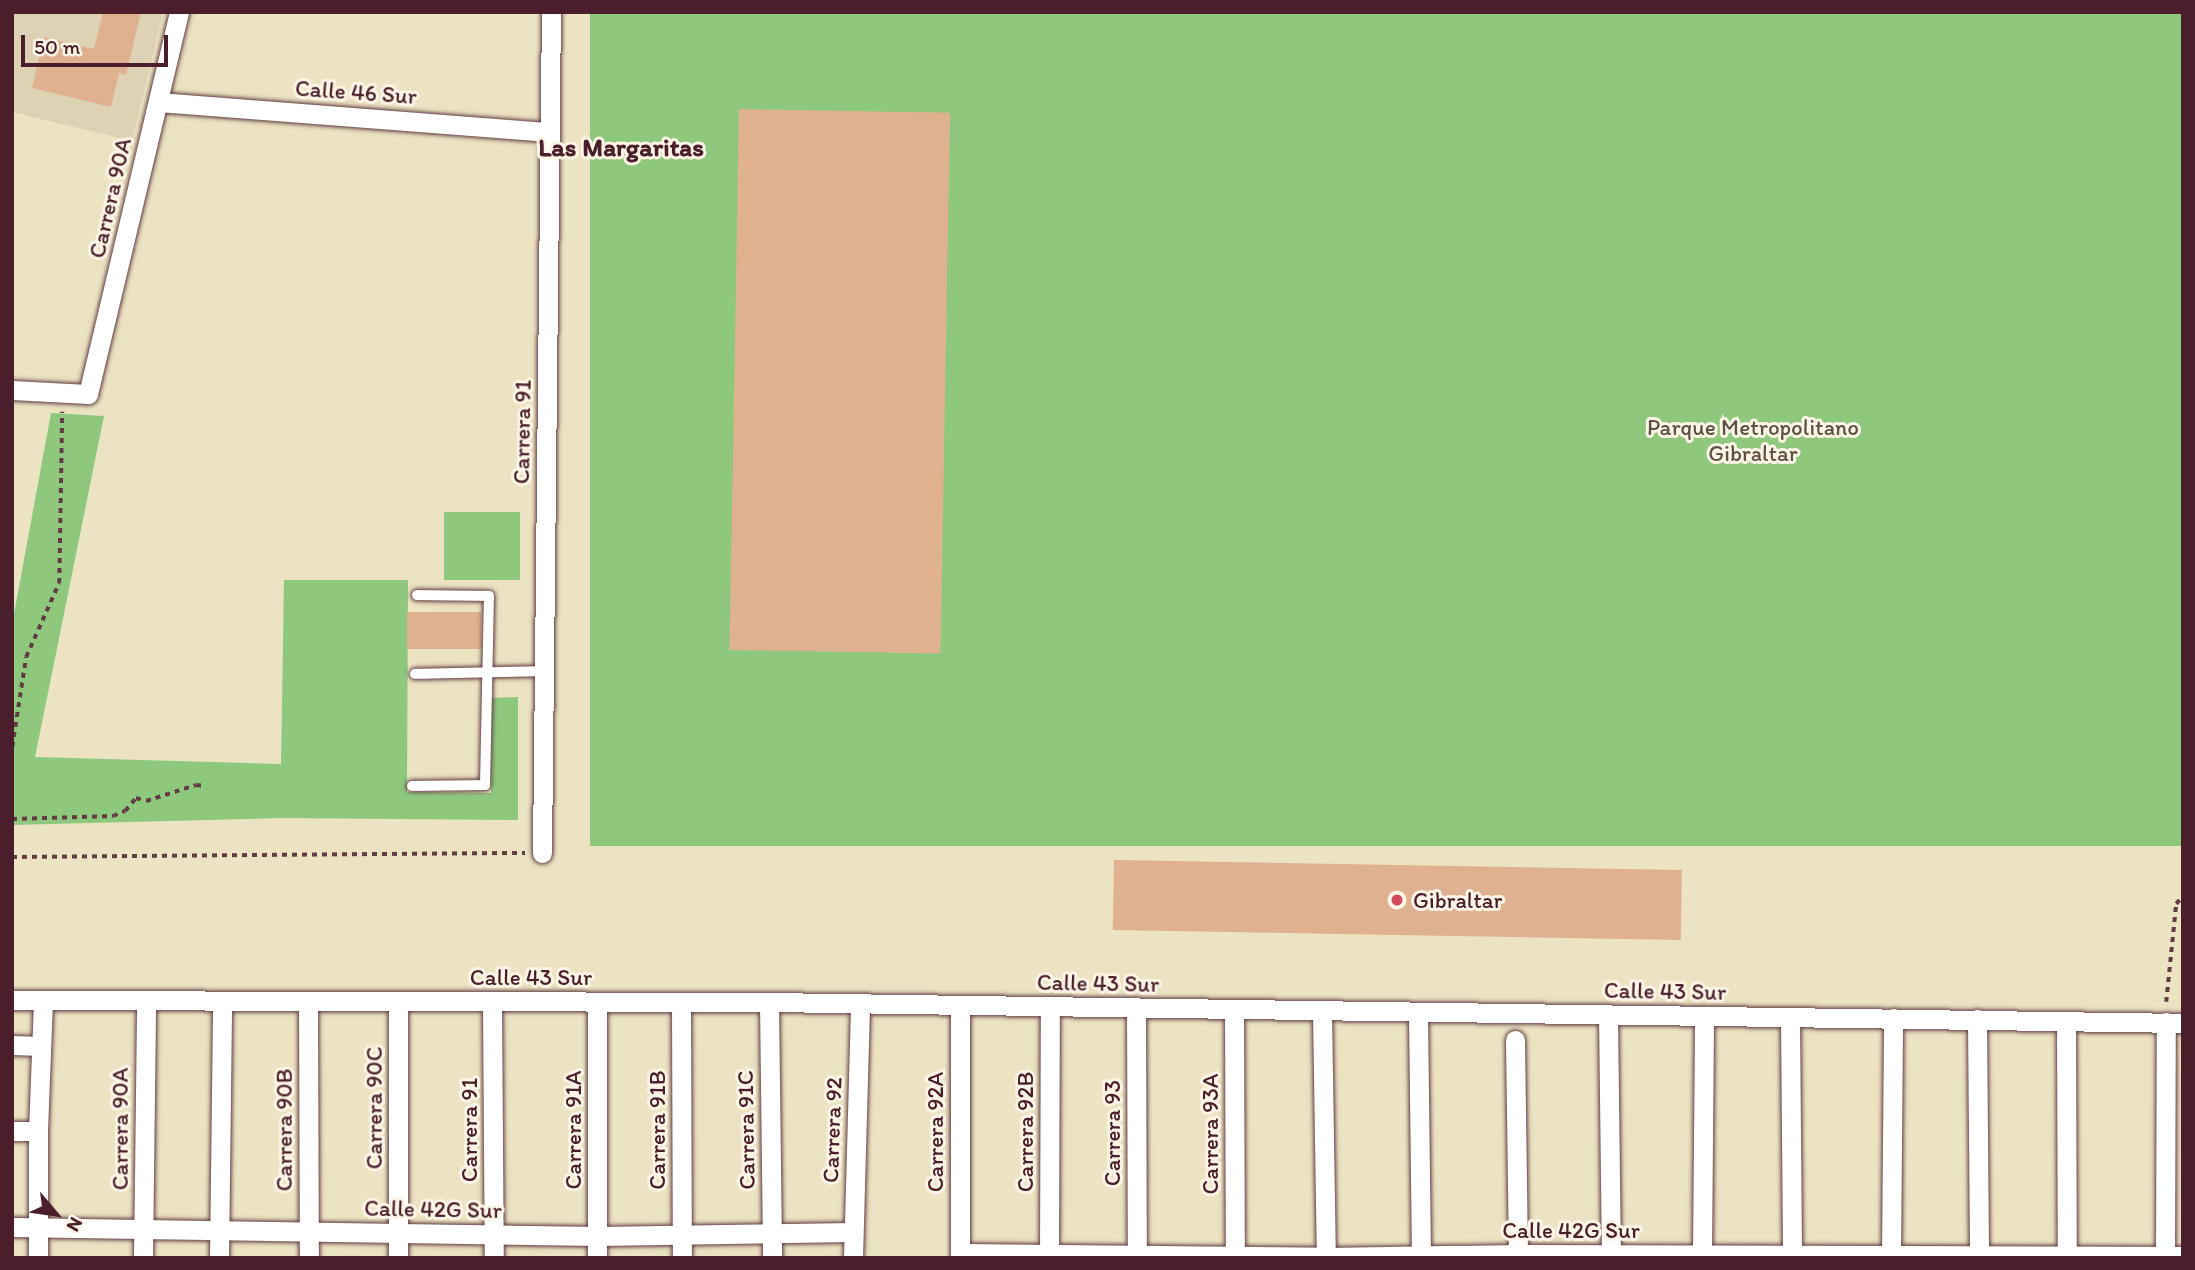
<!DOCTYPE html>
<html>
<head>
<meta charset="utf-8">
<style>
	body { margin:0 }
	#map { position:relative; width:2195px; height:1270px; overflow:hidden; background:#ece3c2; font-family:Itim,sans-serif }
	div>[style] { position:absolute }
	.built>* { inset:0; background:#ddd3b4 }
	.green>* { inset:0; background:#8dc87d; transform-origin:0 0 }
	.building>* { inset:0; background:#dfb190; transform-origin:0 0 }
	.path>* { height:3.5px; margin-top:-1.75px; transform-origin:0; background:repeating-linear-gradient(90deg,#623c42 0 5px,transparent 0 10px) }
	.roads { filter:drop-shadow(0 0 2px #623c42) drop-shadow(0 0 2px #623c42) }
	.lane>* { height:10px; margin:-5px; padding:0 5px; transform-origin:5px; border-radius:5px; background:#fff }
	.street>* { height:19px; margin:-9.5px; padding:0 9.5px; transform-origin:9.5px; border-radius:9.5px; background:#fff }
	.dots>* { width:19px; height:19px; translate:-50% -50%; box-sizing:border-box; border:4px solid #fcf5e5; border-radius:50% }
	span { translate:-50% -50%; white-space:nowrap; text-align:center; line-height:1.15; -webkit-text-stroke:6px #fcf5e5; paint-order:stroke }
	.street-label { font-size:23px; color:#4a1f2b }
	.park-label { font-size:23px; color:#5e5244 }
	.poi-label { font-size:23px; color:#4a1f2b }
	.left { translate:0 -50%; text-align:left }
	.quarter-label { font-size:26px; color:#4a1f2b; font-weight:700 }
	.frame { position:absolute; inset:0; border:14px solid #4a1f2b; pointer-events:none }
	.north { position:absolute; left:21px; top:1179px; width:70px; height:70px; -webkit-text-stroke:5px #fcf5e5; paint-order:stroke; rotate:119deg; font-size:19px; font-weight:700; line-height:28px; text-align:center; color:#4a1f2b }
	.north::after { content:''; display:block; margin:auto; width:24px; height:32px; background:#4a1f2b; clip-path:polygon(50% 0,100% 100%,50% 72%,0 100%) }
	.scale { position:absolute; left:21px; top:35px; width:147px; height:32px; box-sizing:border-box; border:4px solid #4a1f2b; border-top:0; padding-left:9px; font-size:21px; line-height:24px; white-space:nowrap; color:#4a1f2b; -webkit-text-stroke:5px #fcf5e5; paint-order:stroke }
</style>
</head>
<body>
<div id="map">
	<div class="built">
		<div style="clip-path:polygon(12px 12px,163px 12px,132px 141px,12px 112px)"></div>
	</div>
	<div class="green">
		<div style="left:590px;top:12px;width:1593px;height:834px"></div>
		<div style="clip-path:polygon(51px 413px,104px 416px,35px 757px,281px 764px,284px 580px,408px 580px,407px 792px,491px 793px,492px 698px,518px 697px,518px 820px,280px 818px,12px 825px,12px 625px)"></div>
		<div style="left:444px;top:512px;width:76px;height:68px"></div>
	</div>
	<div class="building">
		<div style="clip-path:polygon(103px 12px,141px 12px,126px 75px,119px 73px,111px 107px,32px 88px,44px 37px,94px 49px)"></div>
		<div style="left:739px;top:109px;width:211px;height:541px;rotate:1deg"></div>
		<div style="left:407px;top:612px;width:74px;height:37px"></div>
		<div style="left:1114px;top:860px;width:568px;height:70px;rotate:1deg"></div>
	</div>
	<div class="path">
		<div style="left:12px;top:747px;width:91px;rotate:-81.2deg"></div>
		<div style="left:26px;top:657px;width:81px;rotate:-66deg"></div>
		<div style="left:59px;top:583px;width:171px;rotate:-89deg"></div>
		<div style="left:12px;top:819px;width:101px;rotate:-1.7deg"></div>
		<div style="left:113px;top:816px;width:13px;rotate:-23deg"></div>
		<div style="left:125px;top:811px;width:17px;rotate:-50deg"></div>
		<div style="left:136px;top:798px;width:10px;rotate:17deg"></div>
		<div style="left:146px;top:801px;width:52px;rotate:-17.7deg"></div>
		<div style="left:196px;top:785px;width:10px;rotate:6deg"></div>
		<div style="left:12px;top:857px;width:513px;rotate:-0.45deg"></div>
		<div style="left:2166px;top:1002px;width:99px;rotate:-84.2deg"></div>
		<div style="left:2176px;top:904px;width:11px;rotate:-49deg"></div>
	</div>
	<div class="roads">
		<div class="lane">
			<div style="left:415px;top:674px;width:129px;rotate:-1.3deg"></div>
			<div style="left:412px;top:786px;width:73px;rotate:-0.8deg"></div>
			<div style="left:485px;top:785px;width:189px;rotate:-88.8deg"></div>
			<div style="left:489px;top:596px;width:72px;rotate:-179.2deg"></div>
		</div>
		<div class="street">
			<div style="left:158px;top:102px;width:393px;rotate:4.4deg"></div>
			<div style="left:12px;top:390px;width:76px;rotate:3deg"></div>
			<div style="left:88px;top:394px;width:393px;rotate:-76.6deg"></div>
			<div style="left:542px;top:853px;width:841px;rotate:-89.39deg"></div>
			<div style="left:12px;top:1000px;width:757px;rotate:0.15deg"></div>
			<div style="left:769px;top:1002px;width:1414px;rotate:0.85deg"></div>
			<div style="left:308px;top:1001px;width:257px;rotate:89.8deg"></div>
			<div style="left:492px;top:1002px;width:256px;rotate:89.6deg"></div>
			<div style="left:597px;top:1002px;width:256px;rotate:90deg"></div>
			<div style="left:681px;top:1002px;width:256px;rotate:89.8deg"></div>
			<div style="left:769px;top:1002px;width:256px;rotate:89.3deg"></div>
			<div style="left:1136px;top:1008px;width:250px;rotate:89.8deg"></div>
			<div style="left:1234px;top:1009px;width:249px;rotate:89.8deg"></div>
			<div style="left:1322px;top:1011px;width:247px;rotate:89.1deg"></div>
			<div style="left:1418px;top:1013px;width:245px;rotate:89.3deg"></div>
			<div style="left:1608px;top:1014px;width:244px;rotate:89.3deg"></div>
			<div style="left:1790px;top:1018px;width:240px;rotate:89.5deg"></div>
			<div style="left:1977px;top:1019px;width:239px;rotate:89.5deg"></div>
			<div style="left:2066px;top:1021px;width:237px;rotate:89.8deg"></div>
			<div style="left:1515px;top:1040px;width:218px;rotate:89.2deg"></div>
			<div style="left:12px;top:1045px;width:29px;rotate:2deg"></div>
			<div style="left:12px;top:1131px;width:26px"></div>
			<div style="left:12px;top:1227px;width:586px;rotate:0.88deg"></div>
			<div style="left:598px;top:1236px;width:255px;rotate:-0.9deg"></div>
			<div style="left:960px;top:1253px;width:366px;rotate:0.6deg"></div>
			<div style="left:1326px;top:1257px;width:192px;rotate:-0.9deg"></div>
			<div style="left:1518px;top:1254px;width:665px;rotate:0.17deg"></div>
			<div style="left:1702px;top:1254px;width:238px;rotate:-89.5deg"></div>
			<div style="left:38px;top:1258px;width:127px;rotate:-90deg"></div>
			<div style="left:38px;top:1131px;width:130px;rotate:-87.8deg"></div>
			<div style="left:143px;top:1258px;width:257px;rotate:-89.3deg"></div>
			<div style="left:219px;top:1258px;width:257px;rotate:-89.3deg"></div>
			<div style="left:398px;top:1258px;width:257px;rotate:-90deg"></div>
			<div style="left:853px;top:1258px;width:254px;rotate:-88.4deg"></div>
			<div style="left:960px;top:1258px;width:252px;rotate:-90deg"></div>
			<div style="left:1049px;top:1258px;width:251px;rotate:-89.8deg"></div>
			<div style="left:1891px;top:1258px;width:240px;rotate:-89.5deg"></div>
			<div style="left:2165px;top:1258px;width:236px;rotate:-89.8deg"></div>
		</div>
	</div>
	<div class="dots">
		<div style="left:1397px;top:900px;background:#d1495b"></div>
	</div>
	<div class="street-label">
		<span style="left:356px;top:92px;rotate:4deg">Calle 46 Sur</span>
		<span style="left:110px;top:198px;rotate:-77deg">Carrera 90A</span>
		<span style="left:522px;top:432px;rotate:-89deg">Carrera 91</span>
		<span style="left:531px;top:977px">Calle 43 Sur</span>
		<span style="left:1098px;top:983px;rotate:1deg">Calle 43 Sur</span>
		<span style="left:1665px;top:991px;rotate:1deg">Calle 43 Sur</span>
		<span style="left:374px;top:1108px;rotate:-90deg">Carrera 90C</span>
		<span style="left:120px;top:1129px;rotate:-90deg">Carrera 90A</span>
		<span style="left:284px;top:1130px;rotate:-90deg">Carrera 90B</span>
		<span style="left:469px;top:1130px;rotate:-90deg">Carrera 91</span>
		<span style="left:573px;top:1130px;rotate:-90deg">Carrera 91A</span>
		<span style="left:657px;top:1130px;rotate:-90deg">Carrera 91B</span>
		<span style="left:746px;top:1130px;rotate:-91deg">Carrera 91C</span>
		<span style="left:832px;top:1130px;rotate:-88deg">Carrera 92</span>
		<span style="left:935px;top:1132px;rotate:-90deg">Carrera 92A</span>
		<span style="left:1025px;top:1132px;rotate:-90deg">Carrera 92B</span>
		<span style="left:1112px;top:1133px;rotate:-90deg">Carrera 93</span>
		<span style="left:1210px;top:1134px;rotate:-90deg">Carrera 93A</span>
		<span style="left:433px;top:1209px;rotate:1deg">Calle 42G Sur</span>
		<span style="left:1571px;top:1230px">Calle 42G Sur</span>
	</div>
	<div class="park-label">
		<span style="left:1753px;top:440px">Parque Metropolitano<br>Gibraltar</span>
	</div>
	<div class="poi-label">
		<span class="left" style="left:1413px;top:900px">Gibraltar</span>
	</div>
	<div class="quarter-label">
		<span style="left:621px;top:148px">Las Margaritas</span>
	</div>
	<div class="frame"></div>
	<div class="north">N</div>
	<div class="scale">50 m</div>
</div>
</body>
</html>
